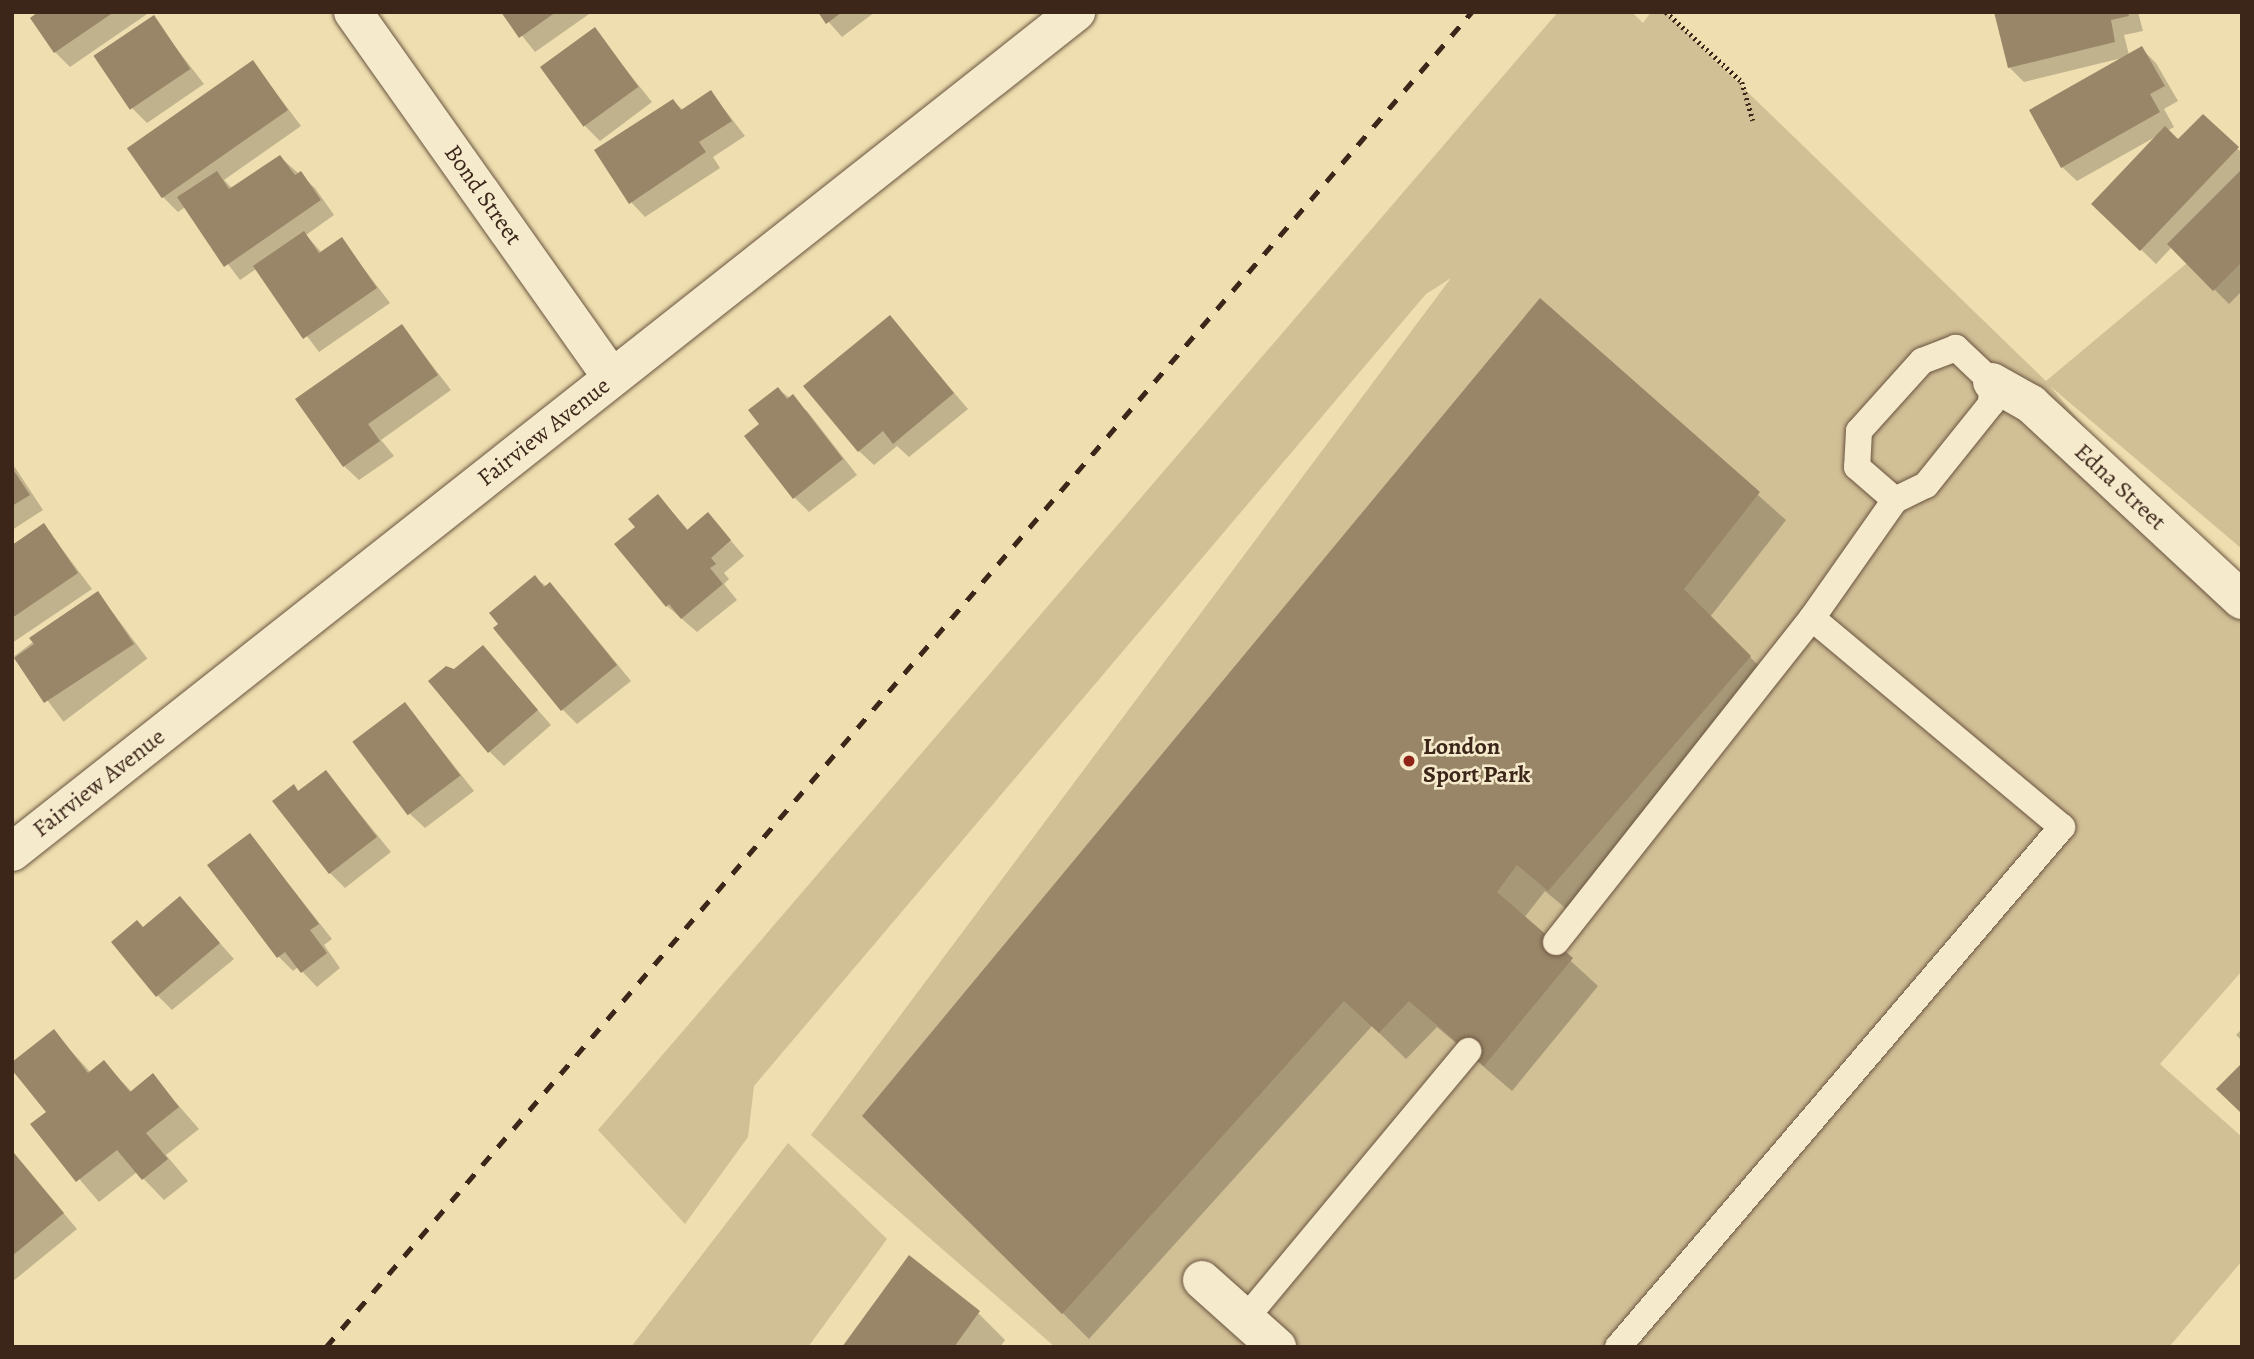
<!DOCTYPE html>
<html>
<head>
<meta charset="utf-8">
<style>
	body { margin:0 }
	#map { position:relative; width:2254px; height:1359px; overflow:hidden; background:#efdfb0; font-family:Alegreya,serif }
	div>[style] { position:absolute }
	.green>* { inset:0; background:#d1bf96 }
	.shadow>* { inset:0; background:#0003; transform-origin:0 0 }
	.building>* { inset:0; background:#998668; transform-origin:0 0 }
	.path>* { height:4.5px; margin-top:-2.25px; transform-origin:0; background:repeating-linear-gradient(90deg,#3c2519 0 2px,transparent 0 5.5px) }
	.roads { filter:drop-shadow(0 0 2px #69543f) drop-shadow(0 0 2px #69543f) }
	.service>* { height:26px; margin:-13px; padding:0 13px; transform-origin:13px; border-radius:13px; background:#f5eacc }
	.minor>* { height:38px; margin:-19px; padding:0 19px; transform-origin:19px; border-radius:19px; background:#f5eacc }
	.tertiary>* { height:38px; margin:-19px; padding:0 19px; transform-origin:19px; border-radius:19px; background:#f5eacc }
	.rail>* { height:5px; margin-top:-2.5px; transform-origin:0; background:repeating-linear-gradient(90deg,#3c2519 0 12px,transparent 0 24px) }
	.dots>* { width:19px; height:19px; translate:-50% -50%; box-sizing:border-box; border:4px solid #f5eacc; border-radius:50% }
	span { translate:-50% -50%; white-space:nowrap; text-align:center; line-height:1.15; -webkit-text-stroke:5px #f5eacc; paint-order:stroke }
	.street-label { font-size:24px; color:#3c2519 }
	.poi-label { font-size:24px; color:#3c2519; font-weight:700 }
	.left { translate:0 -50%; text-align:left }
	.frame { position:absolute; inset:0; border:14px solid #3c2519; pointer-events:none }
</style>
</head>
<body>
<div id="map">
	<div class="green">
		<div style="clip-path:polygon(1558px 12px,1632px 12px,1643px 23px,1651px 12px,1665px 12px,2046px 381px,2242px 217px,2242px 549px,2050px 386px,2242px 614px,2242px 971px,2160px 1064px,2242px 1137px,2242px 1261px,2169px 1347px,1055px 1347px,811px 1135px,1451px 278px,1426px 294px,754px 1086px,748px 1137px,685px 1224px,598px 1130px)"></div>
		<div style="clip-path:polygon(788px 1143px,887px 1239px,808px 1347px,631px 1347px)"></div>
	</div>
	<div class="shadow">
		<div style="clip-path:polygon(41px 12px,150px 12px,70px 67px,55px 52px)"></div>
		<div style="clip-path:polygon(503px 12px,592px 12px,535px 52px)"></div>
		<div style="clip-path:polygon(820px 12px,875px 12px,842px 37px)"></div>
		<div style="clip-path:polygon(1996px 12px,2138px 12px,2143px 31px,2124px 35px,2129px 55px,2141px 48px,2156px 63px,2178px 101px,2164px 109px,2174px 127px,2167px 131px,2179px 141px,2203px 116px,2242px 153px,2242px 291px,2229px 304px,2172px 247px,2156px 264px,2094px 204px,2157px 136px,2077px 181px,2062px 167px,2122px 58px,2024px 82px,2009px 67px)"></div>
		<div style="clip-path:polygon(153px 18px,204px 84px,147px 123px,132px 108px)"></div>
		<div style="clip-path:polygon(594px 30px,652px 102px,600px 141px,585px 126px)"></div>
		<div style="clip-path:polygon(253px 62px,301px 126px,224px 180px,233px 189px,280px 157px,315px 188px,334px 215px,306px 235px,322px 253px,342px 240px,390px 303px,319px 352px,256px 269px,240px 280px,185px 207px,178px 212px,163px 197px,129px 148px)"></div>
		<div style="clip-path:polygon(711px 92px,745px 136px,713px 157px,720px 168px,645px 217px,631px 202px,673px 101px,683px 110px)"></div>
		<div style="clip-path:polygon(1540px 301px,1786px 520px,1710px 617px,1777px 684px,1576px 917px,1545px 891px,1524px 918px,1598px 986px,1512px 1091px,1437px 1027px,1406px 1059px,1372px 1026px,1089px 1339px,864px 1116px)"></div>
		<div style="clip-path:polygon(889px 317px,968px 409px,909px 457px,897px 446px,874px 465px,859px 451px)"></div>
		<div style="clip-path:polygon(402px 326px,451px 390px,381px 440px,394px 456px,359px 480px,344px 466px)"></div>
		<div style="clip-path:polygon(778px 389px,807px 411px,857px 475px,809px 512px,794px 497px,761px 424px)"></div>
		<div style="clip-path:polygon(12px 463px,43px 510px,12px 530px)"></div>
		<div style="clip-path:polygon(658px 496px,689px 531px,708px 514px,744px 556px,724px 573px,729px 579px,724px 584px,737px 600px,697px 632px,667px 606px,637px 527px)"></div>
		<div style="clip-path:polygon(44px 525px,92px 589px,12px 643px,12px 547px)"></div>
		<div style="clip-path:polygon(535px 578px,564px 599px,631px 681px,577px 724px,562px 709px)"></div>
		<div style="left:98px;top:593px;width:82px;height:105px;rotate:53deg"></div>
		<div style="clip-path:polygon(483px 648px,551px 725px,504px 766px,489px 751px,454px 672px)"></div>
		<div style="clip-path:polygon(405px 704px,474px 791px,425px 828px,410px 814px)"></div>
		<div style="clip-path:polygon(326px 772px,391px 852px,345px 888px,330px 873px,299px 792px)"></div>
		<div style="clip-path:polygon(250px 835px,332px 939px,324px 945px,340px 968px,317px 987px,298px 967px,293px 971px,278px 956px)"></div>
		<div style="clip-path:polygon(180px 898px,234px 959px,172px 1010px,157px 995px,143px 929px)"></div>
		<div style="clip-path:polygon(2242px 1029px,2242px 1041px,2236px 1035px)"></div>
		<div style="clip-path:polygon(54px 1032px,91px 1073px,104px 1063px,132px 1092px,152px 1075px,199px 1129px,166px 1155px,188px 1181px,164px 1200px,137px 1172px,99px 1202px,32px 1124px,48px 1112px)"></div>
		<div style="clip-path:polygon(14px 1155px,77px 1229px,12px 1282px,12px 1156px)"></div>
		<div style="clip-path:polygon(978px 1313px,1005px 1340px,1000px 1347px,844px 1347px)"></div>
	</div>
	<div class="building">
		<div style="clip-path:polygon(38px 12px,114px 12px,54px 53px,30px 18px)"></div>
		<div style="clip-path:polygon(501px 12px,556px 12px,519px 38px)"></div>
		<div style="clip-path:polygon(818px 12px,842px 12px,826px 24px)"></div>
		<div style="clip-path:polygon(1994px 12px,2128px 12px,2129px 16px,2111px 20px,2115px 42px,2008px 68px)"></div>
		<div style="left:154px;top:15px;width:65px;height:73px;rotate:56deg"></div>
		<div style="left:595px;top:27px;width:74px;height:68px;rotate:54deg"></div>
		<div style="clip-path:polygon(2142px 46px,2165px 86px,2150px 94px,2160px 112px,2061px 168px,2029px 110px)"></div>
		<div style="left:253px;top:60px;width:61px;height:154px;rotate:55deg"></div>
		<div style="clip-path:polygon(711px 90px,732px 121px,699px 142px,706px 152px,629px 204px,594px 150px,673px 99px,681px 110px)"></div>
		<div style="clip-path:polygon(2203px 114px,2239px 147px,2140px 251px,2091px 204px,2165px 126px,2178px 139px)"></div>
		<div style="clip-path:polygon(280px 155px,295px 175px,301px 171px,321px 200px,224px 267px,177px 197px,217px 171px,229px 189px)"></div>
		<div style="clip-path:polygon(2242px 169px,2242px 262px,2213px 291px,2167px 244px)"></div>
		<div style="clip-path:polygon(304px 231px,319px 253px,342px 237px,377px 288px,303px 339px,253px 266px)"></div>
		<div style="clip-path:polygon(1540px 298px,1760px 492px,1684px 589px,1751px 656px,1548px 891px,1517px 865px,1497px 892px,1573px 958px,1484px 1066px,1409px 1001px,1379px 1033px,1344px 1001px,1062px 1314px,862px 1116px)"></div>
		<div style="clip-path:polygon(890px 315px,954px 393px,893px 444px,883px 431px,858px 452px,803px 386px)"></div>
		<div style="clip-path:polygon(402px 324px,438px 375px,368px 424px,380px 441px,343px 467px,295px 399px)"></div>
		<div style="clip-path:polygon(778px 387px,787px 399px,793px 394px,843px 459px,793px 499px,744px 436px,759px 424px,748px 410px)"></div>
		<div style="clip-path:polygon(12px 468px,30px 495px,12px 506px)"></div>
		<div style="clip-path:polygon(658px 494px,687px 530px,708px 512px,731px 540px,711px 558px,716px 564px,710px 568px,723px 584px,681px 619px,669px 604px,666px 607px,614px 544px,635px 527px,628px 519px)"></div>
		<div style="clip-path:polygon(44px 523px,78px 573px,12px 618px,12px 545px)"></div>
		<div style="clip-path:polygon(535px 575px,544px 587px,550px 582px,617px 665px,561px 711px,493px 628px,498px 624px,489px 613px)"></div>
		<div style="clip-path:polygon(98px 591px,134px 644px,44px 703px,14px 658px,34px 644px,29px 638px)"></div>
		<div style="clip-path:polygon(483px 645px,538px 710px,488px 753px,428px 681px,446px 666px,454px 669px)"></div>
		<div style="left:405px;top:702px;width:92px;height:66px;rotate:53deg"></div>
		<div style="clip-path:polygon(326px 770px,377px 837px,329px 874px,272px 801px,294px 784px,298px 791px)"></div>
		<div style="clip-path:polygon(250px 833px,319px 924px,310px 930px,327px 953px,301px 973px,285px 952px,277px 958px,207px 865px)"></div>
		<div style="clip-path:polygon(180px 896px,220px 943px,156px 997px,111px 942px,137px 920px,143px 927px)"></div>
		<div style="clip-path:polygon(54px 1029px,88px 1073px,104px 1060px,130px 1092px,153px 1073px,179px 1107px,146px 1133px,168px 1159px,142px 1180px,117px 1150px,76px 1182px,30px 1124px,46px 1112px,12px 1070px,12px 1062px)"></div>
		<div style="clip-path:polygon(2242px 1063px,2242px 1110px,2240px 1112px,2216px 1089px)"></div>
		<div style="clip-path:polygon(14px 1153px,64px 1213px,12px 1256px,12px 1154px)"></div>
		<div style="clip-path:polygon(909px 1255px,980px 1311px,954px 1347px,842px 1347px)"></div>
	</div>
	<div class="path">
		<div style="left:1666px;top:12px;width:103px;rotate:42.6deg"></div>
		<div style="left:1742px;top:82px;width:40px;rotate:74deg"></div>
	</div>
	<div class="roads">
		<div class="service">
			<div style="left:1812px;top:618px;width:144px;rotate:-54.9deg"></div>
			<div style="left:1895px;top:500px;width:34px;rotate:-26deg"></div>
			<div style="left:1926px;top:485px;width:104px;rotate:-51.3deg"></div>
			<div style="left:1991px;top:404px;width:22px;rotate:-87deg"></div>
			<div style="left:1992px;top:382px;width:50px;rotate:-136.6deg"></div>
			<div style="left:1956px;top:348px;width:36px;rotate:159deg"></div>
			<div style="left:1922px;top:361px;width:94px;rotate:132deg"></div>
			<div style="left:1859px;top:431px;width:36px;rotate:93deg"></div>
			<div style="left:1857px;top:467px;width:50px;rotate:41deg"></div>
			<div style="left:1556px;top:942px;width:413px;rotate:-51.7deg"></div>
			<div style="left:1812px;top:618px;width:326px;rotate:39.9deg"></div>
			<div style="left:2062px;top:827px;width:684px;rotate:130.49deg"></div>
			<div style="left:1245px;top:1319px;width:349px;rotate:-50.2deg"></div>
		</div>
		<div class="minor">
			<div style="left:353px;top:12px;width:448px;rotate:54.7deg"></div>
			<div style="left:1992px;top:382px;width:45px;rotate:29.4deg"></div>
			<div style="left:2031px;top:404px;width:288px;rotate:42.9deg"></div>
			<div style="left:1202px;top:1280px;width:101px;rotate:41.8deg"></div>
		</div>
		<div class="tertiary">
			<div style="left:12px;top:852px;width:1356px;rotate:-38.29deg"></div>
		</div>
	</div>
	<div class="rail">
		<div style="left:326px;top:1347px;width:1759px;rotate:-49.36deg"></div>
	</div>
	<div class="dots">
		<div style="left:1409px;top:761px;background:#8f2418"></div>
	</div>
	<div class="street-label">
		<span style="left:483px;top:195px;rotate:55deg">Bond Street</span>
		<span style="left:544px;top:432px;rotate:-38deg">Fairview Avenue</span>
		<span style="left:2120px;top:487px;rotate:43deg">Edna Street</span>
		<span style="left:99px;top:783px;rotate:-38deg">Fairview Avenue</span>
	</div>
	<div class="poi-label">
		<span class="left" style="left:1423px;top:761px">London<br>Sport Park</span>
	</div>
	<div class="frame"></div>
</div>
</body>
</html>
